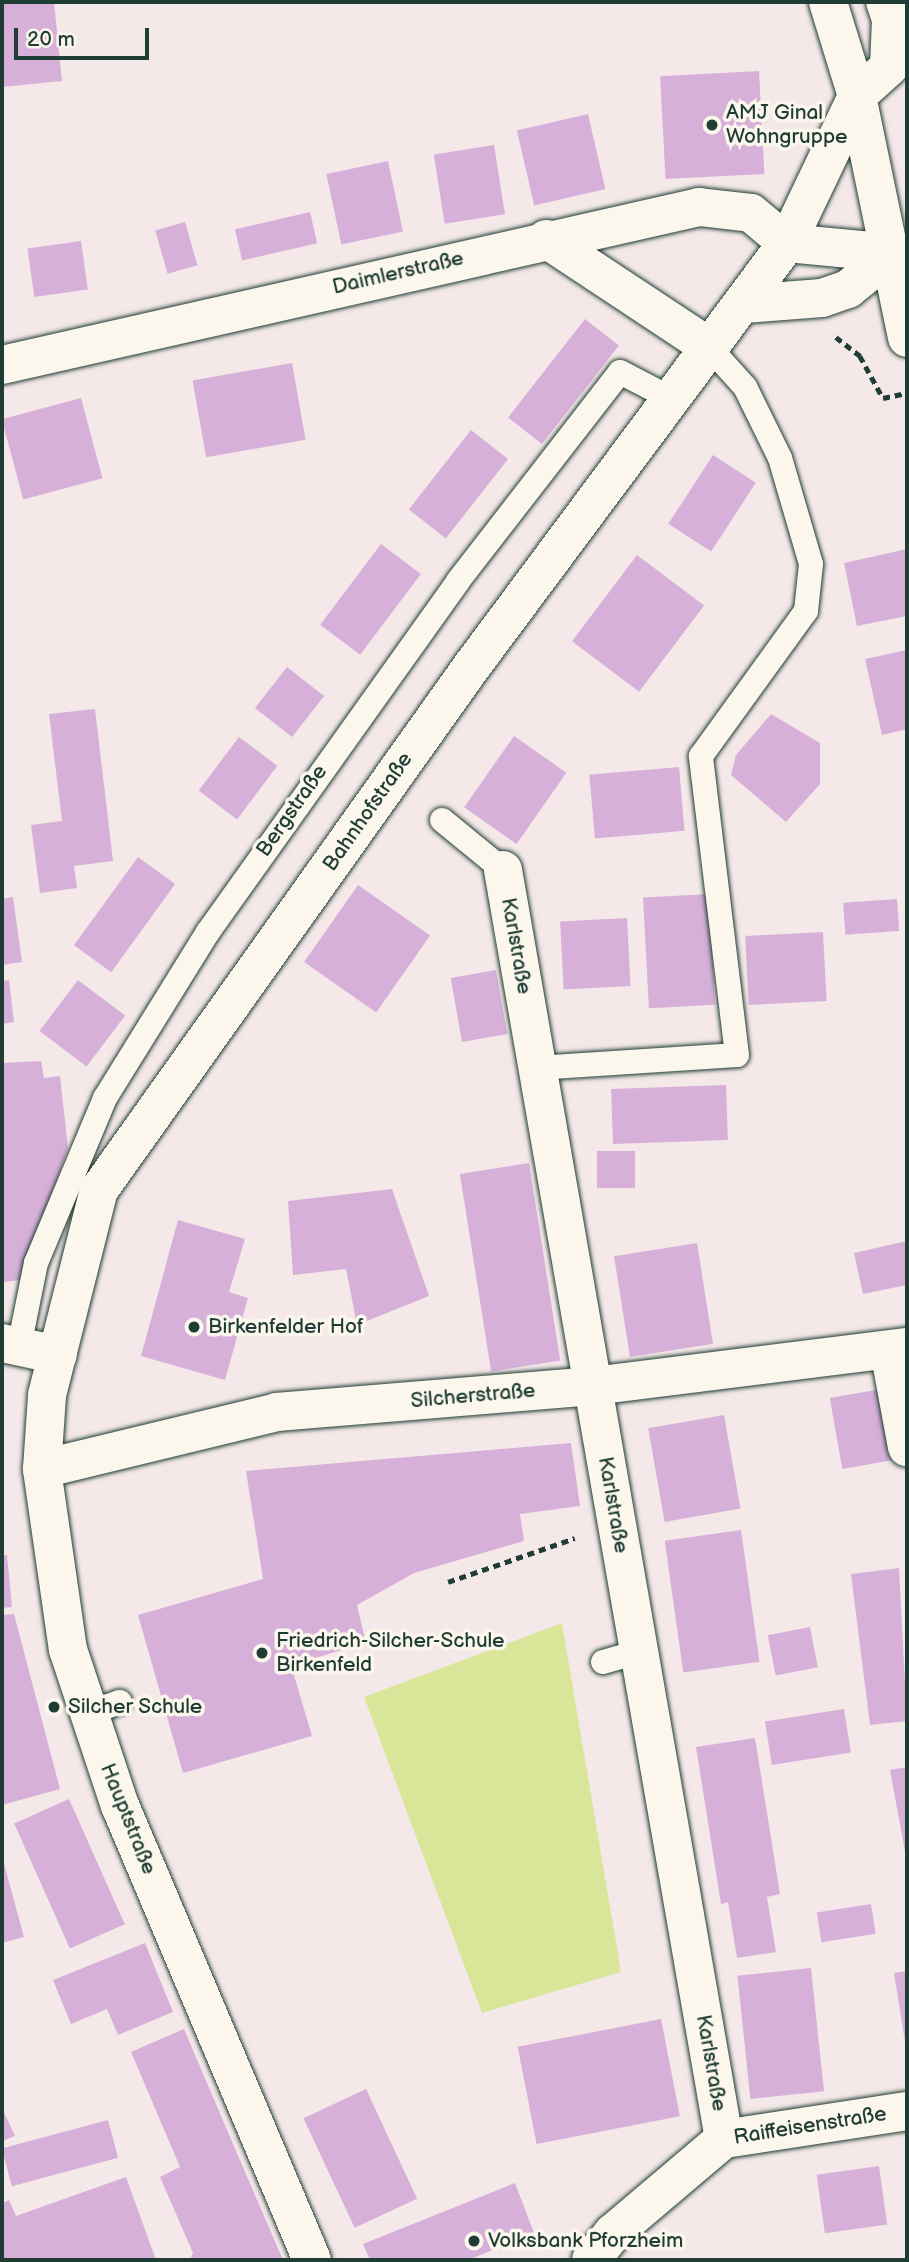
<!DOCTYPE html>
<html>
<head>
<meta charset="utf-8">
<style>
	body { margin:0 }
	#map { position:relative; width:909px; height:2262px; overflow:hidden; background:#f4e9e8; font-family:"Balsamiq Sans",sans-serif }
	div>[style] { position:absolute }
	.green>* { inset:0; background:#d9e699 }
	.building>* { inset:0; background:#d7b0d9; transform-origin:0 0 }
	.path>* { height:4.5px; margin-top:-2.25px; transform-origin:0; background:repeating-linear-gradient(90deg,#1f3d34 0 7px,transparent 0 12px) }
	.roads { filter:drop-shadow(0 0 2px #1f3d34) drop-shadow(0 0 2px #1f3d34) }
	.service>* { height:24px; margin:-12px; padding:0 12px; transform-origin:12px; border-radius:12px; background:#fbf7ec }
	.minor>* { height:38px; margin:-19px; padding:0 19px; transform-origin:19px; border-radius:19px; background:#fbf7ec }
	.secondary>* { height:38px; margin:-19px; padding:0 19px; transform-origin:19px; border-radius:19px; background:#fbf7ec }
	.dots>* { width:19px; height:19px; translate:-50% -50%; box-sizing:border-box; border:4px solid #fbf7ec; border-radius:50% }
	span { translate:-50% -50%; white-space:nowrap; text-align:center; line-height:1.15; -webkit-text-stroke:7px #fbf7ec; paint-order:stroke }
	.poi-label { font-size:21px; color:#1f3d34 }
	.left { translate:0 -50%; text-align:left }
	.street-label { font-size:21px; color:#1f3d34 }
	.frame { position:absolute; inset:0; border:4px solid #1f3d34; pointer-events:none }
	.scale { position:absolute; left:14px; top:28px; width:135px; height:32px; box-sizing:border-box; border:4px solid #1f3d34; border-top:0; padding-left:9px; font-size:21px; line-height:24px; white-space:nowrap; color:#1f3d34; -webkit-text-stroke:5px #fbf7ec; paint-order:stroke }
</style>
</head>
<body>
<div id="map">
	<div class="green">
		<div style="clip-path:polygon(562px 1623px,621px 1972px,482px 2013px,364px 1697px)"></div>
	</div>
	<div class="building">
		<div style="clip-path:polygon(2px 2px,54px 2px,62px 81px,2px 87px)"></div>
		<div style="left:759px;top:71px;width:103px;height:99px;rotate:87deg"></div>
		<div style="left:588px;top:114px;width:77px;height:73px;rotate:77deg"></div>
		<div style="left:494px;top:145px;width:70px;height:61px;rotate:81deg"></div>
		<div style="left:388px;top:161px;width:72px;height:63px;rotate:78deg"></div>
		<div style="left:310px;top:212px;width:32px;height:77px;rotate:77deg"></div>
		<div style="left:185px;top:222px;width:45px;height:31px;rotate:74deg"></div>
		<div style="left:81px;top:241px;width:49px;height:54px;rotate:82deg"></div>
		<div style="left:585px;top:319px;width:43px;height:125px;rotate:38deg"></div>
		<div style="left:292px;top:363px;width:78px;height:101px;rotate:80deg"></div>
		<div style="left:81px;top:398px;width:83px;height:82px;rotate:75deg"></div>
		<div style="left:471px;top:430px;width:47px;height:101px;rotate:38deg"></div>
		<div style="left:713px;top:455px;width:51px;height:82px;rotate:33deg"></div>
		<div style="left:381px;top:544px;width:50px;height:101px;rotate:37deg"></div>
		<div style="clip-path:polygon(907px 549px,907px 616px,857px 626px,844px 563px)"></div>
		<div style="left:637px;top:555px;width:84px;height:108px;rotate:37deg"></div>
		<div style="clip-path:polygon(907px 650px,907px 729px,882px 735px,865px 659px)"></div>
		<div style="left:287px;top:667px;width:47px;height:52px;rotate:38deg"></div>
		<div style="clip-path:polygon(95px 709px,113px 861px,74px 866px,77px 888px,40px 893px,31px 825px,62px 821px,49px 714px)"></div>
		<div style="clip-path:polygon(771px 714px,820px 743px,820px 784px,786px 822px,731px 775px,736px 755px)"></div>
		<div style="left:514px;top:736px;width:64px;height:87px;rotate:35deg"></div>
		<div style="left:239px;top:737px;width:48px;height:67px;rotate:37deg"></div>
		<div style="left:679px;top:767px;width:64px;height:90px;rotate:85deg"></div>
		<div style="left:138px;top:857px;width:46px;height:109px;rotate:36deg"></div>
		<div style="left:358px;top:885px;width:88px;height:94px;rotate:35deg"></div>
		<div style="left:709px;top:894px;width:111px;height:66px;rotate:87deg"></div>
		<div style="clip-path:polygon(13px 897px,22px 962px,2px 965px,2px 899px)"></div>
		<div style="left:897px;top:899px;width:32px;height:54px;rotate:86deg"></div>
		<div style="left:627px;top:918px;width:68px;height:67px;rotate:87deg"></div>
		<div style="left:823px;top:932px;width:69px;height:78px;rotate:87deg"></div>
		<div style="left:496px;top:970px;width:65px;height:46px;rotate:80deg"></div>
		<div style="clip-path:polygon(9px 980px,14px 1022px,2px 1024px,2px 981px)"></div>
		<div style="left:78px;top:980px;width:59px;height:64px;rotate:37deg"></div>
		<div style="clip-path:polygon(41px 1061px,44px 1078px,60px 1076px,68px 1148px,21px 1280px,2px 1282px,2px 1063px)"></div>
		<div style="left:726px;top:1085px;width:55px;height:115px;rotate:88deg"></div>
		<div style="left:635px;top:1151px;width:37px;height:38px;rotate:90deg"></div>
		<div style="left:529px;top:1163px;width:200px;height:70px;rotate:81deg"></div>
		<div style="clip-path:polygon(392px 1189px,429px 1296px,357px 1325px,346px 1269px,293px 1275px,288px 1201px)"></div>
		<div style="clip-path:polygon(178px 1220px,245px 1239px,229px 1292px,248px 1298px,225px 1380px,141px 1356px)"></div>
		<div style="clip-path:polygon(907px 1241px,907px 1285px,863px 1294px,854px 1253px)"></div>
		<div style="left:697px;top:1243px;width:102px;height:84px;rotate:81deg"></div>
		<div style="left:881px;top:1389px;width:72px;height:52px;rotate:80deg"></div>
		<div style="left:724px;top:1415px;width:95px;height:77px;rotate:80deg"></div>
		<div style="clip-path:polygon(571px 1443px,580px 1506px,520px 1514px,524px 1541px,414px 1573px,357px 1605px,366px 1643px,291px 1665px,312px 1736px,183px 1773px,138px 1615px,263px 1579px,246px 1471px)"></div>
		<div style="left:741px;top:1530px;width:133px;height:77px;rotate:82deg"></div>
		<div style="clip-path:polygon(7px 1555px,12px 1607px,2px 1608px,2px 1556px)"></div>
		<div style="clip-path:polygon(899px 1568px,907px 1721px,870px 1725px,851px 1574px)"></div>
		<div style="clip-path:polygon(14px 1614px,60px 1789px,2px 1805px,2px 1615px)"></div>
		<div style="left:810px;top:1627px;width:41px;height:43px;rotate:79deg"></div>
		<div style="left:844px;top:1709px;width:44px;height:80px;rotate:81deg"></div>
		<div style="clip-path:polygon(755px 1738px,780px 1894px,767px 1897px,776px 1952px,737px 1958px,728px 1902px,721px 1904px,696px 1747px)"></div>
		<div style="clip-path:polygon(907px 1767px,907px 1857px,906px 1857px,890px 1770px)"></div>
		<div style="left:69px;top:1799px;width:137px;height:60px;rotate:66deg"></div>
		<div style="clip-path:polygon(2px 1856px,24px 1937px,2px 1943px)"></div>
		<div style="left:871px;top:1904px;width:30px;height:55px;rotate:81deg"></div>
		<div style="clip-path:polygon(145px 1943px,173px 2012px,118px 2035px,107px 2009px,71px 2024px,53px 1980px)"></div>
		<div style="left:811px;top:1968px;width:124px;height:74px;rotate:84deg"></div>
		<div style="clip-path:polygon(907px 1971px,907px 2048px,906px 2048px,894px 1973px)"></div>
		<div style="left:661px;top:2019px;width:99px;height:146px;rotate:79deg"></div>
		<div style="clip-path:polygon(184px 2029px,233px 2144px,283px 2260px,190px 2260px,193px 2253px,160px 2177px,180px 2167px,131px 2052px)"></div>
		<div style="left:366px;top:2089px;width:121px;height:69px;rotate:65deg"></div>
		<div style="clip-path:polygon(2px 2108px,15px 2136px,2px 2141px)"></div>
		<div style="left:108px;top:2120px;width:39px;height:110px;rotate:75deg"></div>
		<div style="left:879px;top:2166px;width:59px;height:63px;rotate:82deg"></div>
		<div style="clip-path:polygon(126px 2177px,156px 2260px,2px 2260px,2px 2203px,9px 2200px,16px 2216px)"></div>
		<div style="clip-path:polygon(515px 2183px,534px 2233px,468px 2260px,370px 2260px,363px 2244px)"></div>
	</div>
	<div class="path">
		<div style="left:836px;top:337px;width:31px;rotate:38deg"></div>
		<div style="left:860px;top:356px;width:48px;rotate:61.3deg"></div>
		<div style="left:883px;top:398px;width:25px;rotate:-12deg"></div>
		<div style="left:448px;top:1582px;width:134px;rotate:-19.1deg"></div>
	</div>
	<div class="roads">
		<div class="service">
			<div style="left:442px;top:820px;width:79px;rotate:39.3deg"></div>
			<div style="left:537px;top:1068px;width:200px;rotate:-3.7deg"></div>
			<div style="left:737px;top:1055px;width:301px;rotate:-96.9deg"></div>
			<div style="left:701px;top:756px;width:179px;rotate:-54.1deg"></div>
			<div style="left:806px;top:611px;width:47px;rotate:-83.9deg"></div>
			<div style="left:811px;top:564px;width:110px;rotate:-106.3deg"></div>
			<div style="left:780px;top:458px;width:79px;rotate:-116.2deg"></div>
			<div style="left:745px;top:387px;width:54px;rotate:-132deg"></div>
			<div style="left:19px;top:1347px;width:86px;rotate:-78.6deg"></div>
			<div style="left:36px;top:1263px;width:179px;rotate:-67.3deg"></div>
			<div style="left:105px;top:1098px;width:195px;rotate:-58.2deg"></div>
			<div style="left:208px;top:932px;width:431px;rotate:-54.5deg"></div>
			<div style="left:458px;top:581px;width:264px;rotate:-52.2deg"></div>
			<div style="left:620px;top:372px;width:59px;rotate:27.4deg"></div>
			<div style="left:603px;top:1662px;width:40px;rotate:-16deg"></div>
			<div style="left:88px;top:1714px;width:34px;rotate:-21deg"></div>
		</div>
		<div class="minor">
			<div style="left:546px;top:239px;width:196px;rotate:33.5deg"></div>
			<div style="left:787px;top:243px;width:117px;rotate:5.4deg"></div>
			<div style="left:744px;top:304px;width:78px;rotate:-4.4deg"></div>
			<div style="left:822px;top:298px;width:28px;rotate:-19deg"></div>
			<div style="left:848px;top:289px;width:53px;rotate:-38.8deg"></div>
			<div style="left:2px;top:365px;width:715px;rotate:-12.77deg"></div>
			<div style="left:699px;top:207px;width:52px;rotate:6.6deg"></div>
			<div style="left:751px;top:213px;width:47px;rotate:39.8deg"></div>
			<div style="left:503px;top:870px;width:1288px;rotate:80.12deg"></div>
			<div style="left:2px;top:1343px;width:57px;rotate:12.1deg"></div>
			<div style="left:889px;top:1350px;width:99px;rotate:79.5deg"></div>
			<div style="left:42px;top:1469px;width:242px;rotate:-13.6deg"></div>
			<div style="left:277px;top:1412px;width:317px;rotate:-4.7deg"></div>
			<div style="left:593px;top:1386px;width:316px;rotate:-7.1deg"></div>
			<div style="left:312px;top:2260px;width:493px;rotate:-112.9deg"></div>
			<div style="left:120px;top:1806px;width:164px;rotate:-108.4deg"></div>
			<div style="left:68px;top:1650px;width:183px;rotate:-98.2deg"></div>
			<div style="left:42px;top:1469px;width:74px;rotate:-86.1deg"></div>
			<div style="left:47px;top:1395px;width:211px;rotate:-75.8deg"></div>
			<div style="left:99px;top:1190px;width:643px;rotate:-54.56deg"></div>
			<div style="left:472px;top:666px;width:527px;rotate:-53.33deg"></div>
			<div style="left:787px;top:243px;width:163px;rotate:-64.5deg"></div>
			<div style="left:857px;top:96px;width:43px;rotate:-42.2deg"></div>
			<div style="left:889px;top:67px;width:48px;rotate:-87.6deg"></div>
			<div style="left:891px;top:19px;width:18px;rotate:-109deg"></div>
			<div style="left:591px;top:2260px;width:35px;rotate:-51deg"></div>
			<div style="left:613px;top:2233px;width:145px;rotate:-40.3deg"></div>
			<div style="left:724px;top:2139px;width:185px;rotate:-8.7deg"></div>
		</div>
		<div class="secondary">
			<div style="left:828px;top:2px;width:98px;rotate:72.9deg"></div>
			<div style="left:857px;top:96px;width:247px;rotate:78.3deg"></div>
		</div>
	</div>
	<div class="dots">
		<div style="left:712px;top:125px;background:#1f3d34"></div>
		<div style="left:194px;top:1327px;background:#1f3d34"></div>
		<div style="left:262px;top:1653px;background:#1f3d34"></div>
		<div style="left:54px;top:1707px;background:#1f3d34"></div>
		<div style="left:474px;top:2241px;background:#1f3d34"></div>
	</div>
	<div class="poi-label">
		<span class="left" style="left:726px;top:125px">AMJ Ginal<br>Wohngruppe</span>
		<span class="left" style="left:208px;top:1327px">Birkenfelder Hof</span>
		<span class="left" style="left:276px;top:1653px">Friedrich-Silcher-Schule<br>Birkenfeld</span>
		<span class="left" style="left:68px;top:1707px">Silcher Schule</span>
		<span class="left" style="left:488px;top:2241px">Volksbank Pforzheim</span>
	</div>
	<div class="street-label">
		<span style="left:398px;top:273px;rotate:-13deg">Daimlerstraße</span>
		<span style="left:292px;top:811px;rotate:-55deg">Bergstraße</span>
		<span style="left:368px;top:812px;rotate:-55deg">Bahnhofstraße</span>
		<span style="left:516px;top:946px;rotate:80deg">Karlstraße</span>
		<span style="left:473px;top:1396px;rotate:-5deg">Silcherstraße</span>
		<span style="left:613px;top:1505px;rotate:80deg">Karlstraße</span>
		<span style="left:128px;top:1819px;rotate:68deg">Hauptstraße</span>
		<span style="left:711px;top:2063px;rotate:80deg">Karlstraße</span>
		<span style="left:810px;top:2126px;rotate:-9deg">Raiffeisenstraße</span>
	</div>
	<div class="frame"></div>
	<div class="scale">20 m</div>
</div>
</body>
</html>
